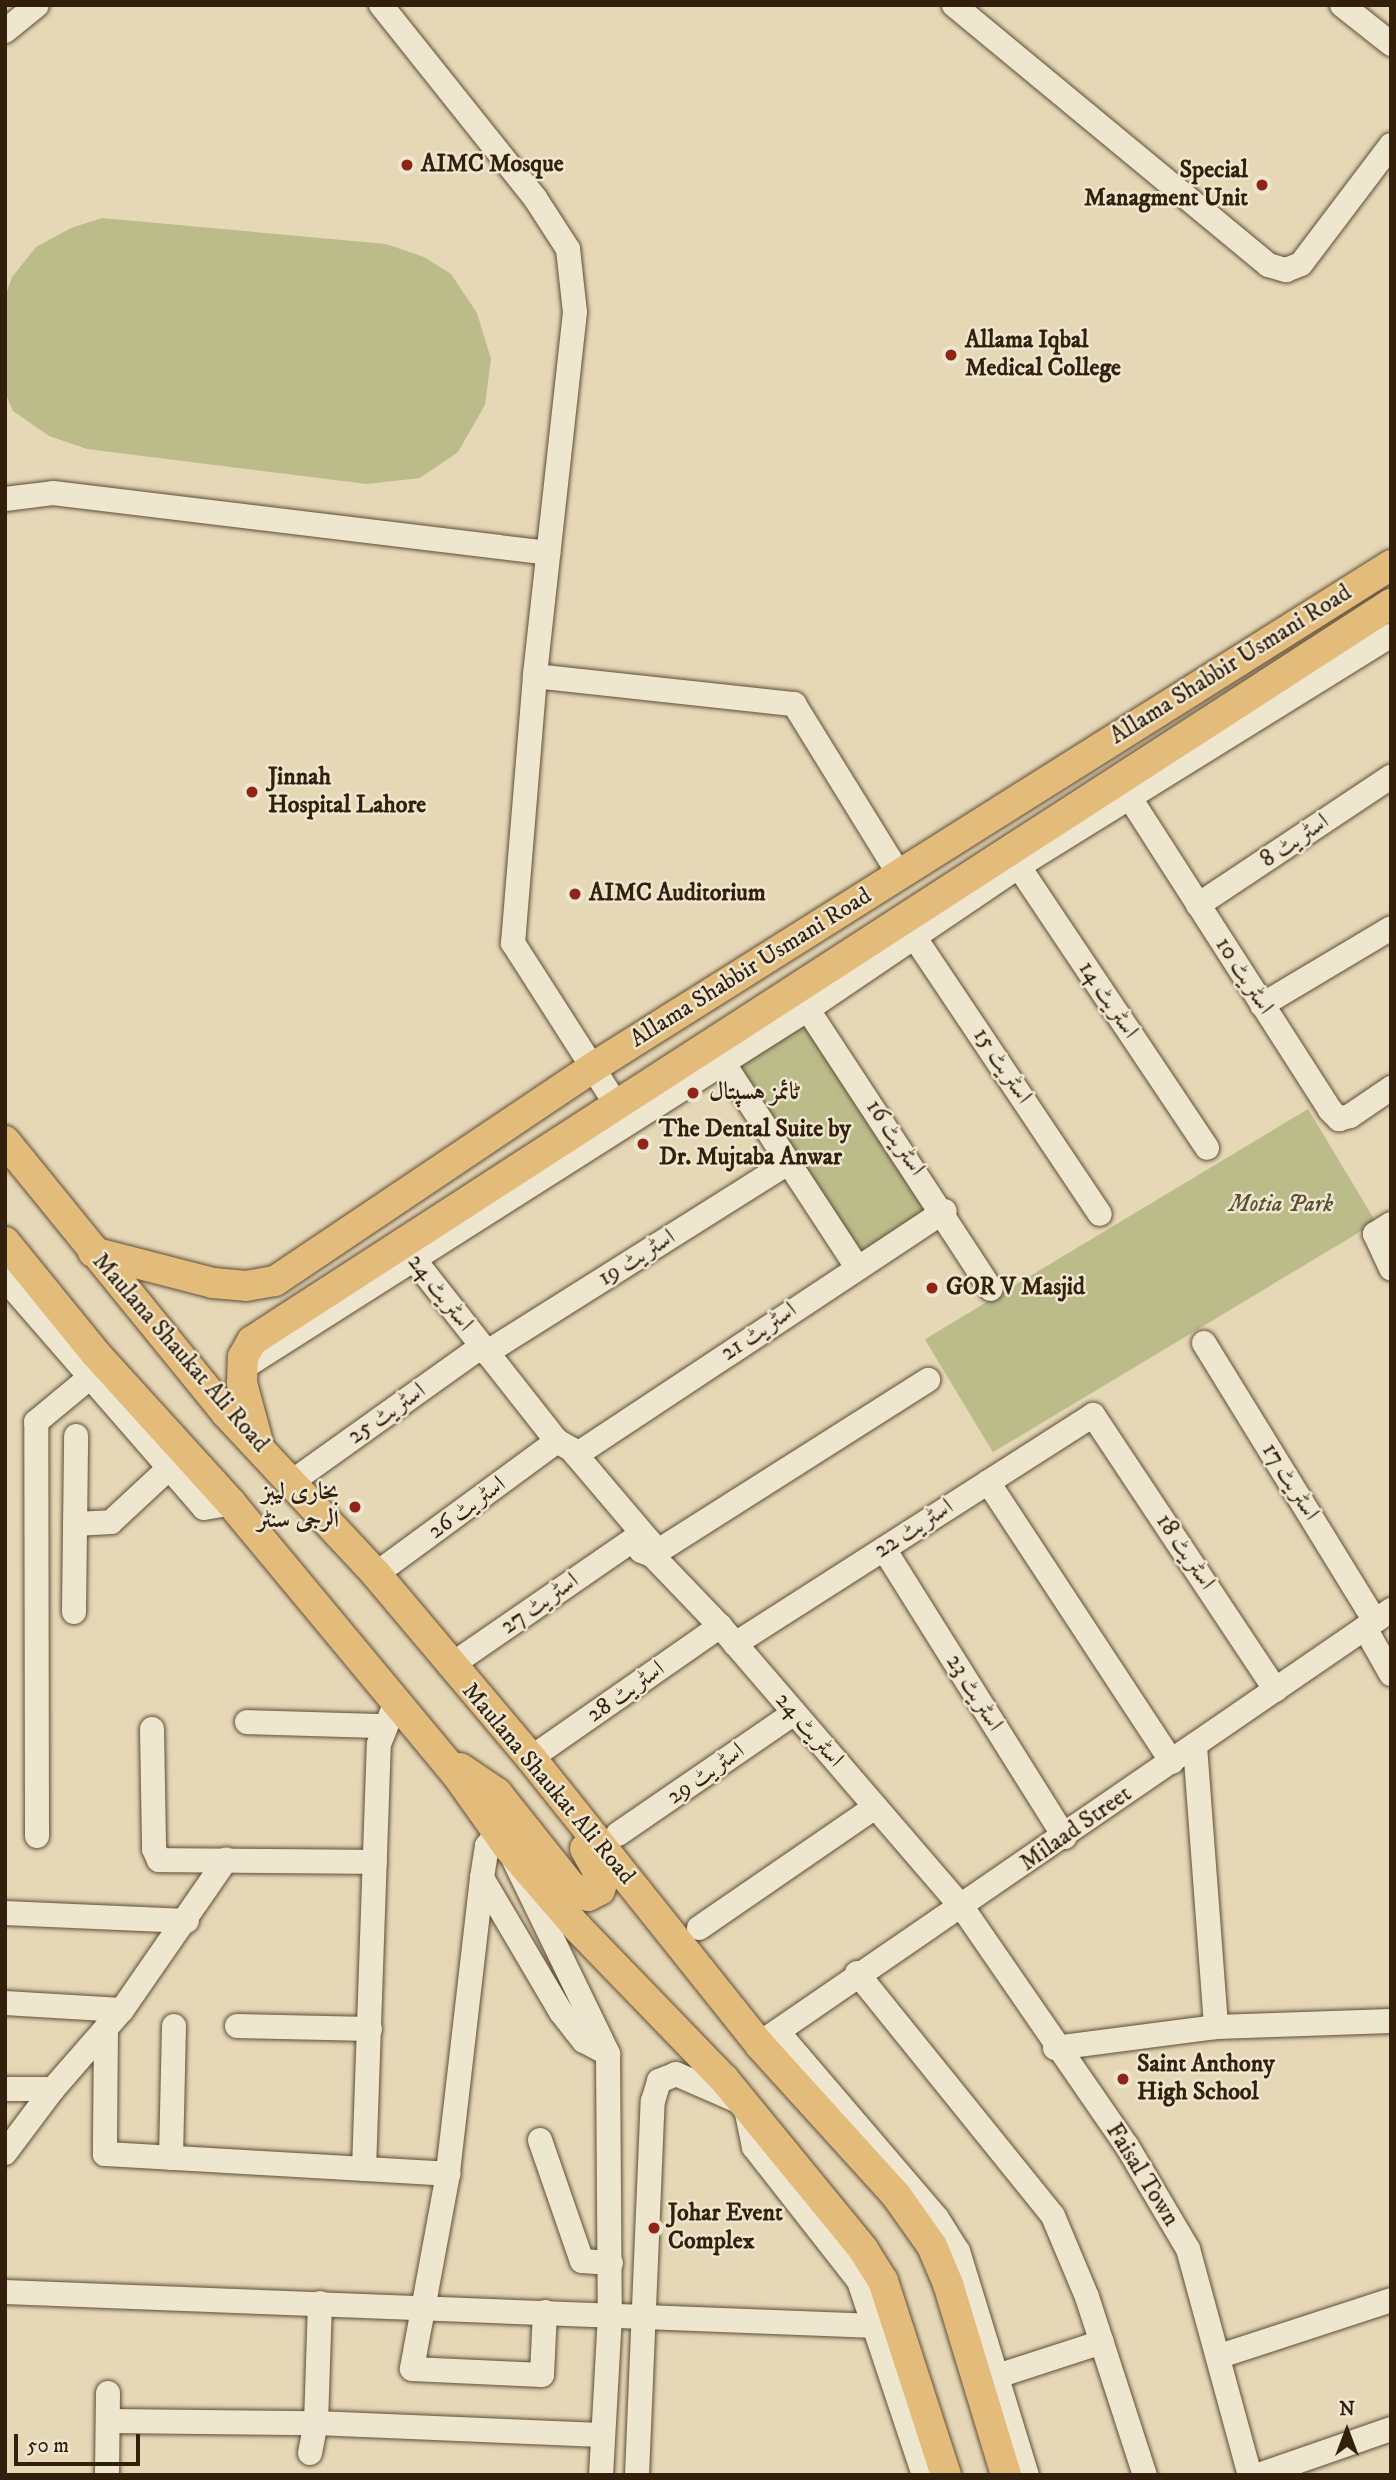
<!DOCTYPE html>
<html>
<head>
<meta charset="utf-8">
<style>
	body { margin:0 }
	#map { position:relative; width:1396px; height:2480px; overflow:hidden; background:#e6d8b7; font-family:"IM FELL DW Pica",Amiri,serif }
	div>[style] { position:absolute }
	.green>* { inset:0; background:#bcbc8a; transform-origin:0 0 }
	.roads { filter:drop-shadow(0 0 2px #5f4d37) drop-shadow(0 0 2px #5f4d37) }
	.minor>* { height:24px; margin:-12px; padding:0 12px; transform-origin:12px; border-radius:12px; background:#efe6d0 }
	.major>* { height:30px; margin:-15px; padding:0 15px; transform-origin:15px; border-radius:15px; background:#e3bc7c }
	.dots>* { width:19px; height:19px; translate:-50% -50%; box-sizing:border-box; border:4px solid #efe6d0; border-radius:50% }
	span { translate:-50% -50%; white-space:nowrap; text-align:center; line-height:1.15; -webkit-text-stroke:5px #efe6d0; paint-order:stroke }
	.poi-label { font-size:24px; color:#321f0c; font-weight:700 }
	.left { translate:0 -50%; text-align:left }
	.right { translate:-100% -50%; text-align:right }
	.street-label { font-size:24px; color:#321f0c }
	.park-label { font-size:24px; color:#5b4e32; font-style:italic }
	.frame { position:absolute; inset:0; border:7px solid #321f0c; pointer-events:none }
	.north { position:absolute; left:1312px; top:2396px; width:70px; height:70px; -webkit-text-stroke:5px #efe6d0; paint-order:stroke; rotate:0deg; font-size:19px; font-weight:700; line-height:28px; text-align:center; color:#321f0c }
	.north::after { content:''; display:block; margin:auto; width:24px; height:32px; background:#321f0c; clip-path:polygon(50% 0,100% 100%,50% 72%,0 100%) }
	.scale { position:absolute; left:14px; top:2434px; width:126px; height:32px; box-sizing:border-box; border:4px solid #321f0c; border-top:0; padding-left:9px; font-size:21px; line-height:24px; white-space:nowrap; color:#321f0c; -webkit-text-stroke:5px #efe6d0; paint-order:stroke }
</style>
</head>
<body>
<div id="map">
	<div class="green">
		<div style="clip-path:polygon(102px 218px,386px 244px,424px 257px,451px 274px,477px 313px,491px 359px,485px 405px,458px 452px,420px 478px,367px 484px,87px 449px,49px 436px,13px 411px,5px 392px,5px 297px,12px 277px,36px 247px,71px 228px)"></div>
		<div style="left:808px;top:1016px;width:232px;height:90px;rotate:57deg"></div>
		<div style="left:1308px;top:1109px;width:132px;height:447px;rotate:59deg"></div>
	</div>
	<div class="roads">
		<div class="minor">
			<div style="left:381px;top:5px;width:247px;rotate:51.4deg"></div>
			<div style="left:535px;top:198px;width:61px;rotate:57.1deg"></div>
			<div style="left:568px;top:249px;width:63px;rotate:83.7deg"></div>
			<div style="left:575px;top:312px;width:366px;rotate:96.3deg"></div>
			<div style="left:535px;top:676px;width:268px;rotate:94.7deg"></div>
			<div style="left:513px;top:943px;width:191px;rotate:57.4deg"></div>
			<div style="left:954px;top:5px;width:408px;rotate:39.6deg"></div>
			<div style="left:1268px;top:265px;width:19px;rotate:16deg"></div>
			<div style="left:1286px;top:270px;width:16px;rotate:-22deg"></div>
			<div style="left:1301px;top:264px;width:149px;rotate:-52.9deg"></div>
			<div style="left:1342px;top:5px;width:63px;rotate:38.5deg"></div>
			<div style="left:5px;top:31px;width:41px;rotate:-39.1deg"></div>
			<div style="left:5px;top:499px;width:48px;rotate:-7.1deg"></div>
			<div style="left:53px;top:493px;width:499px;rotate:6.9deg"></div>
			<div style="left:535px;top:676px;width:261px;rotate:6.2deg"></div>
			<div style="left:794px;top:704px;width:200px;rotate:58.3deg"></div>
			<div style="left:1121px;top:784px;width:387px;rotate:57.3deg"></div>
			<div style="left:1330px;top:1110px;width:13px;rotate:45deg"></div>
			<div style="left:1339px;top:1119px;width:11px;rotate:-15deg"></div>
			<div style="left:1350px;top:1116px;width:50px;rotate:-34.3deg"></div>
			<div style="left:1009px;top:852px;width:356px;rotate:56.2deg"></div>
			<div style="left:1198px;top:905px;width:232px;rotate:-33.6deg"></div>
			<div style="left:905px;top:923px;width:350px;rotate:56.2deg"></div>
			<div style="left:799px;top:996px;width:350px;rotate:56.8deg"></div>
			<div style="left:1262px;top:1005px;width:150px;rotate:-30.8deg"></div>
			<div style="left:713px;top:1047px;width:263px;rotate:56.8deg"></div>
			<div style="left:1391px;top:1224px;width:19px;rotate:148deg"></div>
			<div style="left:1375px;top:1234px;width:38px;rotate:65deg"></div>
			<div style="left:401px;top:1243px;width:252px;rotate:51.8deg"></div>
			<div style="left:557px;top:1441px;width:16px;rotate:30deg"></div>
			<div style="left:571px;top:1449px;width:122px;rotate:49.7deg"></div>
			<div style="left:650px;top:1542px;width:13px;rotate:81deg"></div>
			<div style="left:652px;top:1555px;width:98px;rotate:46.2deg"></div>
			<div style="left:720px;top:1626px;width:371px;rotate:49.3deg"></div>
			<div style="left:962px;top:1907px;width:290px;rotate:55.4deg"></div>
			<div style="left:1127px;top:2146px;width:120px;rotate:59.4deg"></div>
			<div style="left:1188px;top:2249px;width:234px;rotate:74.7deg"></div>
			<div style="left:5px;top:1279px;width:303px;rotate:49deg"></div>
			<div style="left:204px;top:1508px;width:27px;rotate:-10deg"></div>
			<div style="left:1204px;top:1343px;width:326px;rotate:58.4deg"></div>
			<div style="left:486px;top:1353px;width:357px;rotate:-32.2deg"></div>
			<div style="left:241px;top:1369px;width:672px;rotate:-32.41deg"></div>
			<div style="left:808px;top:1009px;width:255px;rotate:-34.1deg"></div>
			<div style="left:1019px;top:866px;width:438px;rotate:-31.8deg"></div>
			<div style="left:576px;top:1455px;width:442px;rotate:-33.5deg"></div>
			<div style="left:293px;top:1481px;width:231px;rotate:-35.5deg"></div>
			<div style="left:988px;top:1482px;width:335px;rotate:56.7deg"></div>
			<div style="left:75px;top:1524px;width:36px;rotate:-3deg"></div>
			<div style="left:111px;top:1522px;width:76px;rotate:-42.9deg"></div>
			<div style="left:884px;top:1549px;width:340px;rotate:57.9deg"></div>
			<div style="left:641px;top:1551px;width:12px;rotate:20deg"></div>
			<div style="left:652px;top:1555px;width:327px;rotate:-32.4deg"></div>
			<div style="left:376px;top:1574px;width:225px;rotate:-36.3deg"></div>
			<div style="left:74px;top:1612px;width:176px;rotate:-89.3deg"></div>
			<div style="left:1365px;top:1628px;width:53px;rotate:60.5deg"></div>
			<div style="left:735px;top:1644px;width:425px;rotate:-32.6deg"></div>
			<div style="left:1093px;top:1415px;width:330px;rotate:56.4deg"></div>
			<div style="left:450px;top:1666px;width:220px;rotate:-34.6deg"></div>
			<div style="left:247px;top:1722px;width:136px;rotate:1.7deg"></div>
			<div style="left:152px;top:1729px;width:120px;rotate:89deg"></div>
			<div style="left:154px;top:1849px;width:12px;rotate:66deg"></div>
			<div style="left:159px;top:1860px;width:216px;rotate:0.5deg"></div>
			<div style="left:1195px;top:1746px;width:282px;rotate:85.7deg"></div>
			<div style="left:531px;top:1758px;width:231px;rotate:-34.9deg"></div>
			<div style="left:498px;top:1832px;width:18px;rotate:128deg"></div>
			<div style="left:487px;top:1846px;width:32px;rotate:99deg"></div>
			<div style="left:482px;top:1878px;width:298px;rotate:96.6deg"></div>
			<div style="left:448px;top:2174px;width:198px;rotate:100.5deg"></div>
			<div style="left:412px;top:2369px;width:130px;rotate:2.6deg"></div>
			<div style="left:542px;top:2375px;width:63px;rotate:-87.3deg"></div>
			<div style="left:618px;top:1834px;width:214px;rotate:-34.5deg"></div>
			<div style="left:37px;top:1836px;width:414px;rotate:-90.1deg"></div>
			<div style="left:36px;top:1422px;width:67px;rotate:-39.6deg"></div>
			<div style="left:514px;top:1860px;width:216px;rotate:64.1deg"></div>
			<div style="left:608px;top:2054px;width:261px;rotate:89.6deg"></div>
			<div style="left:610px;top:2315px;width:160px;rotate:93.2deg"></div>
			<div style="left:482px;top:1878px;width:156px;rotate:59.5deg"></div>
			<div style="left:561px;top:2012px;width:37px;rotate:52deg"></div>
			<div style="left:584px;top:2041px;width:24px;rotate:28deg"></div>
			<div style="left:5px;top:1913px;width:182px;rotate:2.5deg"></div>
			<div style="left:699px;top:1928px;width:214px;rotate:-34.5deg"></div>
			<div style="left:857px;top:1973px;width:312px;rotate:51.1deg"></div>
			<div style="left:1053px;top:2216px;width:88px;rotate:67.2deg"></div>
			<div style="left:1087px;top:2297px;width:187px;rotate:72deg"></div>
			<div style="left:5px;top:2003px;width:117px;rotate:3.4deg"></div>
			<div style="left:237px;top:2026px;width:133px;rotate:1.3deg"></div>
			<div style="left:106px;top:2028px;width:126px;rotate:90.5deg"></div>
			<div style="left:105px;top:2154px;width:344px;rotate:3.3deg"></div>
			<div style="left:778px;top:2032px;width:245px;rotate:49.5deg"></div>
			<div style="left:937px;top:2218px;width:39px;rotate:58deg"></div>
			<div style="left:958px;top:2251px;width:234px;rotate:72.9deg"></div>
			<div style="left:759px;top:2044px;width:767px;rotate:-34.48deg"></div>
			<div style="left:1055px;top:2048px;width:162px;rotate:-7.4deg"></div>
			<div style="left:1216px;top:2027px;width:175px;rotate:-2deg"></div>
			<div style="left:5px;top:2089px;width:48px"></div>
			<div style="left:540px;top:2140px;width:128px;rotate:70.9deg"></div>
			<div style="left:582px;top:2261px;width:29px;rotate:4deg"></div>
			<div style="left:5px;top:2153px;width:80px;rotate:-53.1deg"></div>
			<div style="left:53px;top:2089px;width:105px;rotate:-48.9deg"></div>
			<div style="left:122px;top:2010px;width:183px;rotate:-55.3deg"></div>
			<div style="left:171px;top:2158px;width:132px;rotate:-88.7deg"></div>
			<div style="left:364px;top:2169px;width:425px;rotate:-88deg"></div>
			<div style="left:379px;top:1744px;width:45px;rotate:-68deg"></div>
			<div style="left:5px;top:2292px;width:872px;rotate:2.24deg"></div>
			<div style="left:876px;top:2326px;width:15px;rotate:-20deg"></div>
			<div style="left:1220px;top:2356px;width:180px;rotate:-18.1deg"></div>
			<div style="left:982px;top:2381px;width:126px;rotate:-18deg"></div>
			<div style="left:110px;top:2421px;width:206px;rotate:0.6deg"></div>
			<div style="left:316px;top:2423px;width:285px;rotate:2.4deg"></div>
			<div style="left:310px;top:2453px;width:31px;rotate:-79deg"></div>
			<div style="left:316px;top:2423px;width:120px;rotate:-88.1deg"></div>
			<div style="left:107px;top:2475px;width:82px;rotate:-89.3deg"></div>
			<div style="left:637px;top:2475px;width:374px;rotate:-87.6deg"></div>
			<div style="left:653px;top:2101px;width:21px;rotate:-73deg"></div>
			<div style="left:659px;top:2081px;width:18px;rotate:-22deg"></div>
			<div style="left:676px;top:2074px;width:75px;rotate:23.5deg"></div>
			<div style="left:745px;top:2104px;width:44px;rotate:78.2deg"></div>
			<div style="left:754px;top:2147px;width:170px;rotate:51.9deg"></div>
			<div style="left:859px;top:2281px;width:205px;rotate:71.5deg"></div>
			<div style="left:1259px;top:2475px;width:140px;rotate:-19.2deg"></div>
		</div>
		<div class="major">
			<div style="left:5px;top:1141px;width:350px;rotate:50.9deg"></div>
			<div style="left:226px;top:1413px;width:220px;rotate:47deg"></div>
			<div style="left:376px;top:1574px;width:241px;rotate:49.9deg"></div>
			<div style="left:531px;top:1758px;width:366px;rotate:51.4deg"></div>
			<div style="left:759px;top:2044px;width:204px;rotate:47.8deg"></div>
			<div style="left:896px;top:2195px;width:62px;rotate:54.8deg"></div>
			<div style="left:932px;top:2246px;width:41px;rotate:67.2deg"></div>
			<div style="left:948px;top:2284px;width:200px;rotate:73.1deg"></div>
			<div style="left:5px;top:1242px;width:144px;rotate:50.9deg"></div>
			<div style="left:96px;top:1354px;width:201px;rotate:47.8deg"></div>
			<div style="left:231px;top:1503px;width:354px;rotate:50.3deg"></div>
			<div style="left:457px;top:1775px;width:88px;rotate:54.7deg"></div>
			<div style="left:508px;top:1847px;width:107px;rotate:49.2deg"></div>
			<div style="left:578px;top:1928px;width:210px;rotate:46deg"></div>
			<div style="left:724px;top:2079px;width:220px;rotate:50.7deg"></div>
			<div style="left:863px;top:2249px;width:38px;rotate:58deg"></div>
			<div style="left:883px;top:2281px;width:204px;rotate:72deg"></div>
			<div style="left:93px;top:1252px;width:124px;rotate:14.5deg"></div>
			<div style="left:213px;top:1283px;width:33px;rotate:5deg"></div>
			<div style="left:246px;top:1286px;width:29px;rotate:-10deg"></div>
			<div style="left:275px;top:1281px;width:382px;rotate:-33.9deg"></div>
			<div style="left:592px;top:1068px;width:944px;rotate:-32.19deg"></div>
			<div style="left:258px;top:1442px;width:61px;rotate:-105.2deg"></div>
			<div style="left:242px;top:1383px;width:26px;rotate:-88deg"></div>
			<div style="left:243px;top:1357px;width:18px;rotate:-61deg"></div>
			<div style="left:252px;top:1341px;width:1357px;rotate:-32.91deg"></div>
			<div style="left:460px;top:1768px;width:45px;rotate:34deg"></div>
			<div style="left:497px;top:1793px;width:119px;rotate:51.5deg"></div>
			<div style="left:571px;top:1886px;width:20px;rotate:30deg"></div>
			<div style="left:588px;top:1896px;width:13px;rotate:-27deg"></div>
			<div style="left:600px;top:1890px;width:9px;rotate:-72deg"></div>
			<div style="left:603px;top:1881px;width:37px;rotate:-119deg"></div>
		</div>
	</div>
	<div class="dots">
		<div style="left:407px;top:165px;background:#8f2418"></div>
		<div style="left:1262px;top:185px;background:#8f2418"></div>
		<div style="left:951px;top:355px;background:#8f2418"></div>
		<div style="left:252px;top:792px;background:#8f2418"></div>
		<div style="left:575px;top:894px;background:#8f2418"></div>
		<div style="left:693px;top:1093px;background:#8f2418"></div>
		<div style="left:643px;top:1144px;background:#8f2418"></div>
		<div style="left:932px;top:1288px;background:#8f2418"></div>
		<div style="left:355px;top:1507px;background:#8f2418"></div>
		<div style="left:1123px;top:2079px;background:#8f2418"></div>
		<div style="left:654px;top:2228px;background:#8f2418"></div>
	</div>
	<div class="poi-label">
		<span class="left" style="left:421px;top:165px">AIMC Mosque</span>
		<span class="right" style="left:1248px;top:185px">Special<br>Managment Unit</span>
		<span class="left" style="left:965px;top:355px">Allama Iqbal<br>Medical College</span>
		<span class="left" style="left:268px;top:792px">Jinnah<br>Hospital Lahore</span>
		<span class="left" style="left:589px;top:894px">AIMC Auditorium</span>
		<span class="left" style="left:709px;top:1093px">ٹائمز ہسپتال</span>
		<span class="left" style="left:659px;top:1144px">The Dental Suite by<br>Dr. Mujtaba Anwar</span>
		<span class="left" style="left:946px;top:1288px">GOR V Masjid</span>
		<span class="right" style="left:339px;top:1507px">بخاری لیبز<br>الرجی سنٹر</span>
		<span class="left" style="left:1137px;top:2079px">Saint Anthony<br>High School</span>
		<span class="left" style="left:668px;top:2228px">Johar Event<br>Complex</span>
	</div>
	<div class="street-label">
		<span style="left:1231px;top:665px;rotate:-32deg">Allama Shabbir Usmani Road</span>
		<span style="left:1295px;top:841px;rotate:-34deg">اسٹریٹ 8</span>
		<span style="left:751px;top:968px;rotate:-32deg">Allama Shabbir Usmani Road</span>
		<span style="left:1244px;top:976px;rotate:57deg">اسٹریٹ 10</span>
		<span style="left:1108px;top:1000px;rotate:56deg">اسٹریٹ 14</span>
		<span style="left:1002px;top:1066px;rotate:56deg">اسٹریٹ 15</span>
		<span style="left:895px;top:1138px;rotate:56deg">اسٹریٹ 16</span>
		<span style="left:637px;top:1258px;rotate:-32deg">اسٹریٹ 19</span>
		<span style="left:440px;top:1293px;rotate:52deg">اسٹریٹ 24</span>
		<span style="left:759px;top:1332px;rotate:-34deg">اسٹریٹ 21</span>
		<span style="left:180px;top:1353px;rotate:49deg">Maulana Shaukat Ali Road</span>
		<span style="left:387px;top:1414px;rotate:-35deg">اسٹریٹ 25</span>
		<span style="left:1290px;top:1482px;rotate:58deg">اسٹریٹ 17</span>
		<span style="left:467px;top:1508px;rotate:-36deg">اسٹریٹ 26</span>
		<span style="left:914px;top:1529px;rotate:-33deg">اسٹریٹ 22</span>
		<span style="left:1185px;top:1552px;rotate:56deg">اسٹریٹ 18</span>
		<span style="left:540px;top:1604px;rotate:-35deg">اسٹریٹ 27</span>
		<span style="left:626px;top:1692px;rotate:-35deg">اسٹریٹ 28</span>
		<span style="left:974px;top:1693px;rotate:58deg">اسٹریٹ 23</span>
		<span style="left:809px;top:1730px;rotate:49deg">اسٹریٹ 24</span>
		<span style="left:706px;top:1774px;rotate:-35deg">اسٹریٹ 29</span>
		<span style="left:548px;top:1784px;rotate:50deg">Maulana Shaukat Ali Road</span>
		<span style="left:1076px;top:1829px;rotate:-35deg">Milaad Street</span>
		<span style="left:1142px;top:2175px;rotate:58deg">Faisal Town</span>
	</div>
	<div class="park-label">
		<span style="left:1281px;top:1205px">Motia Park</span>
	</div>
	<div class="frame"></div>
	<div class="north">N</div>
	<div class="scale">50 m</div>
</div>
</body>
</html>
